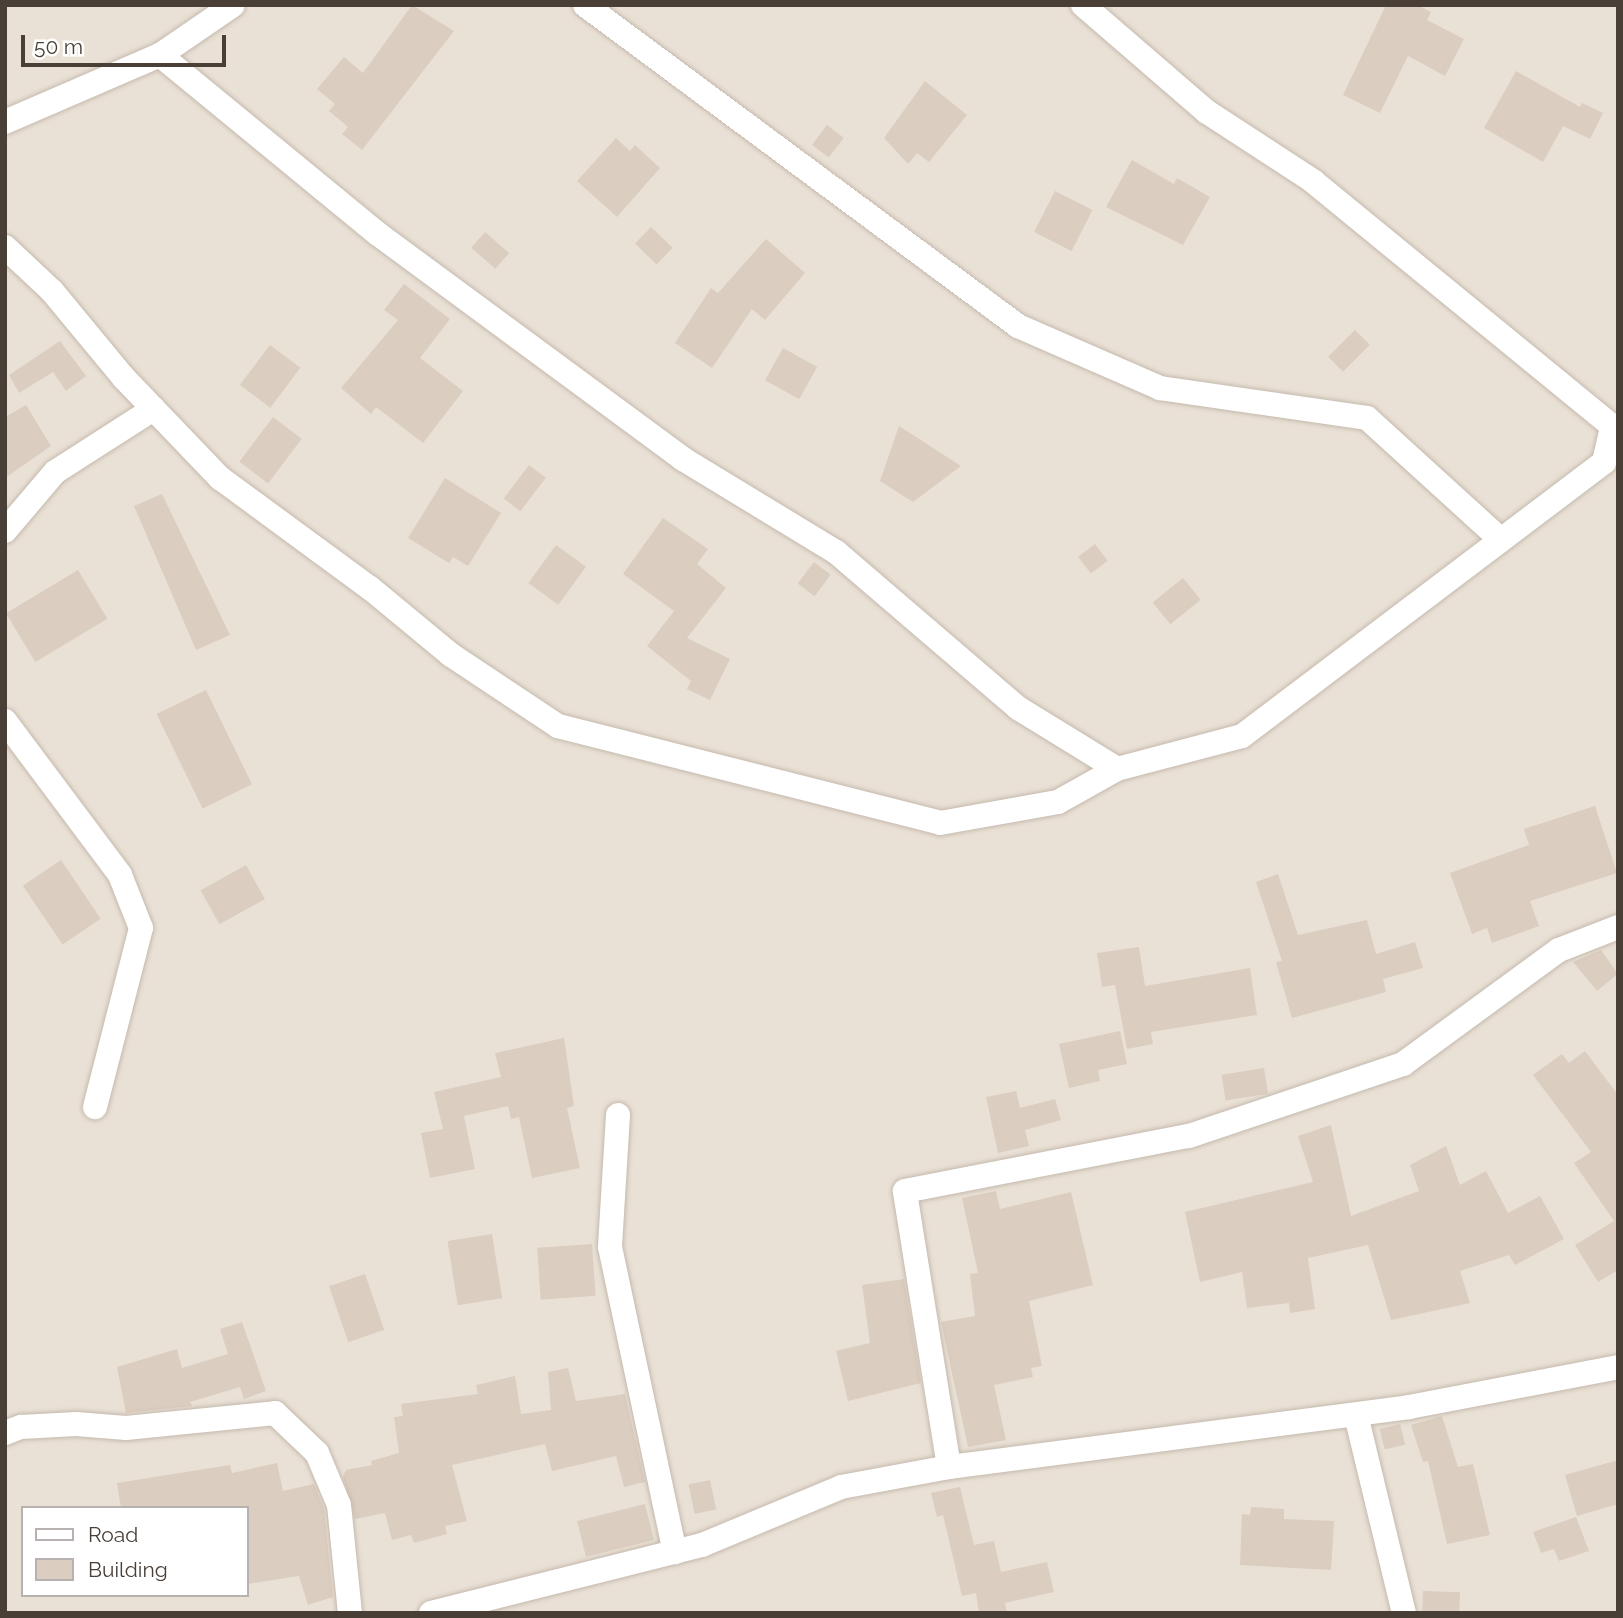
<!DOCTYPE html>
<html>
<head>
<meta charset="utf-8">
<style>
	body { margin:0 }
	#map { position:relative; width:1623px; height:1618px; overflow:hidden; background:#f5f0e8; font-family:Raleway,sans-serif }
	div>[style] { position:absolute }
	.residential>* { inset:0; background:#eae1d6 }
	.building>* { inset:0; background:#dbcdbf; transform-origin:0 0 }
	.roads { filter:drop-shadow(0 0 2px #c5b9ad) drop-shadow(0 0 2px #c5b9ad) }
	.street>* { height:24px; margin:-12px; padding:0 12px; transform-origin:12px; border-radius:12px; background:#fff }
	span { translate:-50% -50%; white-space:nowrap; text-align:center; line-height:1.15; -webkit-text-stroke:6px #fff; paint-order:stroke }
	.frame { position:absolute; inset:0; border:7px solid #4a3f36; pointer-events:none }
	.legend { position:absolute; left:21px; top:1506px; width:228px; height:91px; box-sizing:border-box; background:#fff; border:2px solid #b7b2af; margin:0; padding:9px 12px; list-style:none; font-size:21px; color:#4a3f36 }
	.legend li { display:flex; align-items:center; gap:14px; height:35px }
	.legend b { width:35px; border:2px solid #b7b2af }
	.scale { position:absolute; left:21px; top:35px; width:205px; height:32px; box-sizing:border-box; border:4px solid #4a3f36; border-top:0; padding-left:9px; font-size:21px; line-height:24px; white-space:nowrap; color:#4a3f36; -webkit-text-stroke:5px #fff; paint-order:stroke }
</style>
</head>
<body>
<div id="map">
	<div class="residential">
		<div style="clip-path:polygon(evenodd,5px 5px,1618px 5px,1618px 1613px,5px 1613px,5px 5px,23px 1508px,247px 1508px,247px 1595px,23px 1595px,23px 1508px)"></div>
	</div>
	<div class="building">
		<div style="clip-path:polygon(412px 5px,454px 31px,362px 150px,342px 134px,348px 127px,329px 111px,335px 104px,317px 89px,344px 57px,363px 73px)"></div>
		<div style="clip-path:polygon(1386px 5px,1418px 5px,1431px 12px,1427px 20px,1464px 39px,1445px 76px,1408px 56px,1380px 113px,1343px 95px)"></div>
		<div style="clip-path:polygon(1516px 71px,1580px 107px,1582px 103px,1603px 113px,1590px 139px,1563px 126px,1543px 162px,1484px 128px)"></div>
		<div style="clip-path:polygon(925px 81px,967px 115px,929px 162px,917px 153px,908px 164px,884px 138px)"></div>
		<div style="left:827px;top:125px;width:21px;height:25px;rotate:37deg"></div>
		<div style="clip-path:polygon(616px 138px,630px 151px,635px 145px,660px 168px,617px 217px,577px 181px)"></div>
		<div style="clip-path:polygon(1132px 160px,1174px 184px,1177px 178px,1210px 197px,1183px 245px,1106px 207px)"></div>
		<div style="left:1055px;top:191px;width:42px;height:46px;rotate:27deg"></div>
		<div style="left:651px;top:227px;width:30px;height:23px;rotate:44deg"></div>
		<div style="left:485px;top:232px;width:32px;height:21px;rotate:41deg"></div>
		<div style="clip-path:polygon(766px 239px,805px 273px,765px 320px,752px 309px,712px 368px,675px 343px,711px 288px,718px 293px)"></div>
		<div style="clip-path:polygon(404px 284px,450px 319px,420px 358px,463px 391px,423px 443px,376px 407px,371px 414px,341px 388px,398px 320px,384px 310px)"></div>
		<div style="left:1355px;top:330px;width:21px;height:38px;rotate:45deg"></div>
		<div style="clip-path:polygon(60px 341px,86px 376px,66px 391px,53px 372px,19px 393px,9px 375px)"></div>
		<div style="left:270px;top:345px;width:38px;height:50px;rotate:37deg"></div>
		<div style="left:783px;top:348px;width:39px;height:37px;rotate:29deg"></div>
		<div style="clip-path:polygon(26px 405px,51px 446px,5px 478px,5px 417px)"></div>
		<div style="left:273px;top:417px;width:36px;height:56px;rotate:37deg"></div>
		<div style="clip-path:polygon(899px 426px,961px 466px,913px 502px,880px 481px)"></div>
		<div style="left:529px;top:465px;width:21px;height:42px;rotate:37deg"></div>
		<div style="clip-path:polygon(445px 478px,501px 513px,468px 566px,453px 557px,449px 563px,408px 538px)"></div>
		<div style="clip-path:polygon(162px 494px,230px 635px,196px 650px,134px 506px)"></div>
		<div style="clip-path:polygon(663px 518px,708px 549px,697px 564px,726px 588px,687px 638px,730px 659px,710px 700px,687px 689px,691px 681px,647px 646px,674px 611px,623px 574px)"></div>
		<div style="left:1095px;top:544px;width:21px;height:21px;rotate:53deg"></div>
		<div style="left:556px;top:545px;width:37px;height:47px;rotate:36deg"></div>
		<div style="left:814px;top:562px;width:21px;height:27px;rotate:37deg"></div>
		<div style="left:78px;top:570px;width:57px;height:84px;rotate:59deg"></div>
		<div style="left:1183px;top:578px;width:28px;height:39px;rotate:51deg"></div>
		<div style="left:206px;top:690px;width:105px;height:55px;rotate:64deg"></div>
		<div style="clip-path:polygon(1595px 806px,1617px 873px,1530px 901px,1539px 926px,1492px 943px,1487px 928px,1472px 934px,1450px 873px,1529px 845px,1524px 829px)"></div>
		<div style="left:61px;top:860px;width:71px;height:46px;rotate:56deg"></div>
		<div style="left:246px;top:865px;width:39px;height:52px;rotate:61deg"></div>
		<div style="clip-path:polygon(1278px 874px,1298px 935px,1367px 920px,1376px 954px,1415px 942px,1423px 968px,1383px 979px,1386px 992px,1292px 1018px,1276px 962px,1282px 961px,1256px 882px)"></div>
		<div style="clip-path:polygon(1139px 947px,1145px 986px,1250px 968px,1257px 1015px,1151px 1032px,1153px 1044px,1127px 1049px,1115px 985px,1102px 987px,1097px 953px)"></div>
		<div style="clip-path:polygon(1601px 950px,1618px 974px,1597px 991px,1573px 962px)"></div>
		<div style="clip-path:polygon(1120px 1031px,1127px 1064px,1098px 1070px,1100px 1081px,1069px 1088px,1059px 1044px)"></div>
		<div style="clip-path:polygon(564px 1038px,574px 1106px,567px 1108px,580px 1168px,532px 1178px,519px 1117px,511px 1119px,508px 1106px,464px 1116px,475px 1169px,430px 1178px,421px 1133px,443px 1129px,434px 1092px,501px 1077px,495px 1053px)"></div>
		<div style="clip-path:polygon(1585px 1051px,1618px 1095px,1618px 1270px,1598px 1282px,1575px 1245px,1614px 1221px,1574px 1163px,1591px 1152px,1533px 1075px,1562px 1054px,1569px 1063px)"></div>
		<div style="left:1264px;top:1068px;width:26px;height:43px;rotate:81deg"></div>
		<div style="clip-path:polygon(1016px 1091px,1020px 1108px,1055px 1099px,1061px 1120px,1025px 1130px,1029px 1146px,998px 1153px,986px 1097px)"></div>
		<div style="clip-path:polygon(1331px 1125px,1351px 1216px,1419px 1191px,1410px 1165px,1446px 1146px,1460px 1185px,1486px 1171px,1508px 1213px,1540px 1196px,1564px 1239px,1515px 1265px,1509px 1255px,1460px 1271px,1470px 1303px,1391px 1320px,1368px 1245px,1308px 1258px,1315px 1309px,1290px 1313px,1289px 1303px,1247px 1308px,1242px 1272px,1200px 1282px,1185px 1212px,1313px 1182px,1298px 1136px)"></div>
		<div style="clip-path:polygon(996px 1191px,1000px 1209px,1071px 1192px,1093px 1285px,1029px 1301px,1042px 1366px,1031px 1368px,1033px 1377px,994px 1385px,1006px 1440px,968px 1447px,941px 1322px,975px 1316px,970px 1274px,978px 1273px,962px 1198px)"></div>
		<div style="left:492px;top:1234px;width:65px;height:45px;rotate:81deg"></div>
		<div style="left:592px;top:1244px;width:52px;height:55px;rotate:86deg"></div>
		<div style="left:365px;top:1274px;width:59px;height:38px;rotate:71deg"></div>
		<div style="clip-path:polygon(904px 1279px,921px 1383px,848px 1401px,836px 1351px,870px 1343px,862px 1285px)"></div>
		<div style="clip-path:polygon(242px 1322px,266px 1391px,244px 1399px,240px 1387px,190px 1402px,192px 1406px,126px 1413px,117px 1367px,177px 1349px,182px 1368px,228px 1354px,220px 1329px)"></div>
		<div style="clip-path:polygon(568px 1368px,576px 1401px,625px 1394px,645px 1482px,624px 1487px,616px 1456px,552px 1471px,545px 1444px,452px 1465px,467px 1521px,445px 1526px,447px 1534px,414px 1543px,411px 1535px,392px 1540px,385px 1513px,355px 1519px,343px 1477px,346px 1470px,372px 1465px,371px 1461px,399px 1453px,394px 1417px,403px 1416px,401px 1404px,478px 1394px,476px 1385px,515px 1376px,521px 1414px,551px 1410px,548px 1372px)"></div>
		<div style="clip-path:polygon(1442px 1416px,1458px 1467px,1473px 1464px,1490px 1535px,1447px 1544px,1428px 1461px,1423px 1462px,1411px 1425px)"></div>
		<div style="left:1400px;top:1424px;width:21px;height:21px;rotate:76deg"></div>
		<div style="clip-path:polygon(1618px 1460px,1618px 1504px,1577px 1516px,1565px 1475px)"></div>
		<div style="clip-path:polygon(277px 1463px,283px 1491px,314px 1484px,324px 1509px,333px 1597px,308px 1605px,299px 1576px,247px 1584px,247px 1508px,121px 1508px,117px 1483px,230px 1465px,232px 1473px)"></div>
		<div style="left:710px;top:1480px;width:30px;height:22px;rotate:78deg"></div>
		<div style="clip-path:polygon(960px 1487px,974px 1545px,994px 1541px,1001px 1572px,1047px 1562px,1054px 1592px,1005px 1603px,1007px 1613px,979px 1613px,976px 1593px,962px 1596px,943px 1515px,937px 1517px,931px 1493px)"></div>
		<div style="left:645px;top:1504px;width:37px;height:70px;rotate:76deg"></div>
		<div style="clip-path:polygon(1251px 1507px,1284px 1509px,1284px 1519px,1334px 1521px,1331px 1570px,1240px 1565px,1242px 1514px,1250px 1515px)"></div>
		<div style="clip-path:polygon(1576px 1517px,1589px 1551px,1559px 1561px,1554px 1549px,1541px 1553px,1533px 1532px)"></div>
		<div style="left:1423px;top:1591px;width:37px;height:20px;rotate:2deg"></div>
	</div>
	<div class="roads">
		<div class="street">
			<div style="left:585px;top:5px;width:539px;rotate:36.55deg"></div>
			<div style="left:1018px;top:326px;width:155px;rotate:23.6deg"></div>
			<div style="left:1160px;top:388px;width:209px;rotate:8.2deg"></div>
			<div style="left:1367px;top:418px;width:181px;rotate:42.3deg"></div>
			<div style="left:160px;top:55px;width:282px;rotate:39.4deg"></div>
			<div style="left:378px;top:234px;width:379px;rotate:36.4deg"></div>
			<div style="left:683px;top:459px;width:179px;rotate:31.3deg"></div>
			<div style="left:836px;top:552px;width:240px;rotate:40.6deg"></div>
			<div style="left:1018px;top:708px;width:116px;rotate:31.6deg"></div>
			<div style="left:1117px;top:769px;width:129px;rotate:-14.8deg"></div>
			<div style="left:1242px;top:736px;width:454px;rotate:-37.1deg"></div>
			<div style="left:1604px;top:462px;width:37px;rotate:-77deg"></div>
			<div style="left:1612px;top:426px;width:387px;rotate:-140.7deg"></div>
			<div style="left:1313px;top:181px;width:126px;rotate:-146.9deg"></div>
			<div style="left:1207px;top:112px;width:164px;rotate:-139.2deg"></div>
			<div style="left:5px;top:122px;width:169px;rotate:-23.4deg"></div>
			<div style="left:160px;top:55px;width:88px;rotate:-34.4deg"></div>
			<div style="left:5px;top:247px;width:64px;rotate:43.1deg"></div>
			<div style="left:52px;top:291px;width:113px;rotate:50.4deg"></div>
			<div style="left:124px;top:378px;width:139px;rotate:46.2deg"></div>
			<div style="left:220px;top:478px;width:186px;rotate:36.3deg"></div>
			<div style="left:370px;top:588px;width:105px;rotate:39.6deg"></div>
			<div style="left:451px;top:655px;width:128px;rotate:33.6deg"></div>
			<div style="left:558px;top:726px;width:394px;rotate:14.2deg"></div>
			<div style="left:940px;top:823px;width:120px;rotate:-10.1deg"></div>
			<div style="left:1058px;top:802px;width:68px;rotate:-29.2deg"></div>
			<div style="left:5px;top:531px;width:77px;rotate:-49.7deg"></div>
			<div style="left:55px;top:472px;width:117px;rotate:-32.7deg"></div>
			<div style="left:5px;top:721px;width:192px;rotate:53.2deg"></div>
			<div style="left:120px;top:875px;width:57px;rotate:68.4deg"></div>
			<div style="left:141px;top:928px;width:185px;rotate:104.4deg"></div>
			<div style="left:618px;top:1115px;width:132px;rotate:93.5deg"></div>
			<div style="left:610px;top:1247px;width:312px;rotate:78deg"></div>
			<div style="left:1356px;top:1415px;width:204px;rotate:76.4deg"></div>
			<div style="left:5px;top:1433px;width:17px;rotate:-21deg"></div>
			<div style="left:21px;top:1427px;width:55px;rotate:-3.1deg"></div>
			<div style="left:76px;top:1424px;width:50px;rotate:4.6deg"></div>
			<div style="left:126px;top:1428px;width:150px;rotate:-5.7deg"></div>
			<div style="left:275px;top:1413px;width:58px;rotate:43.6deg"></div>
			<div style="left:317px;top:1453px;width:56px;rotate:67.1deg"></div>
			<div style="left:339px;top:1505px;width:109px;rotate:84.2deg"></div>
			<div style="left:949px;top:1467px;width:279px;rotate:-99.1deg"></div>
			<div style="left:905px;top:1191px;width:289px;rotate:-11deg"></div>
			<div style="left:1189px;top:1136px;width:226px;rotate:-18.6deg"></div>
			<div style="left:1403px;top:1064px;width:193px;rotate:-36.2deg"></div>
			<div style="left:1559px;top:950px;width:63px;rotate:-21.3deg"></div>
			<div style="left:431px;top:1613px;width:279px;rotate:-14.1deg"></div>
			<div style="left:702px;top:1545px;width:151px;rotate:-22.6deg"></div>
			<div style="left:841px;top:1487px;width:110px;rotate:-10.5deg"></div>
			<div style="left:949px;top:1467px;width:464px;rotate:-7.4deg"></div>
			<div style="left:1409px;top:1407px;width:213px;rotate:-10.8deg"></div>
		</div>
	</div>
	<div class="frame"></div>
	<ul class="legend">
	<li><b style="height:9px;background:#fff"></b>Road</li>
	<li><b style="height:19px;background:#dbcdbf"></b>Building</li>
	</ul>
	<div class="scale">50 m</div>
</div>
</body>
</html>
